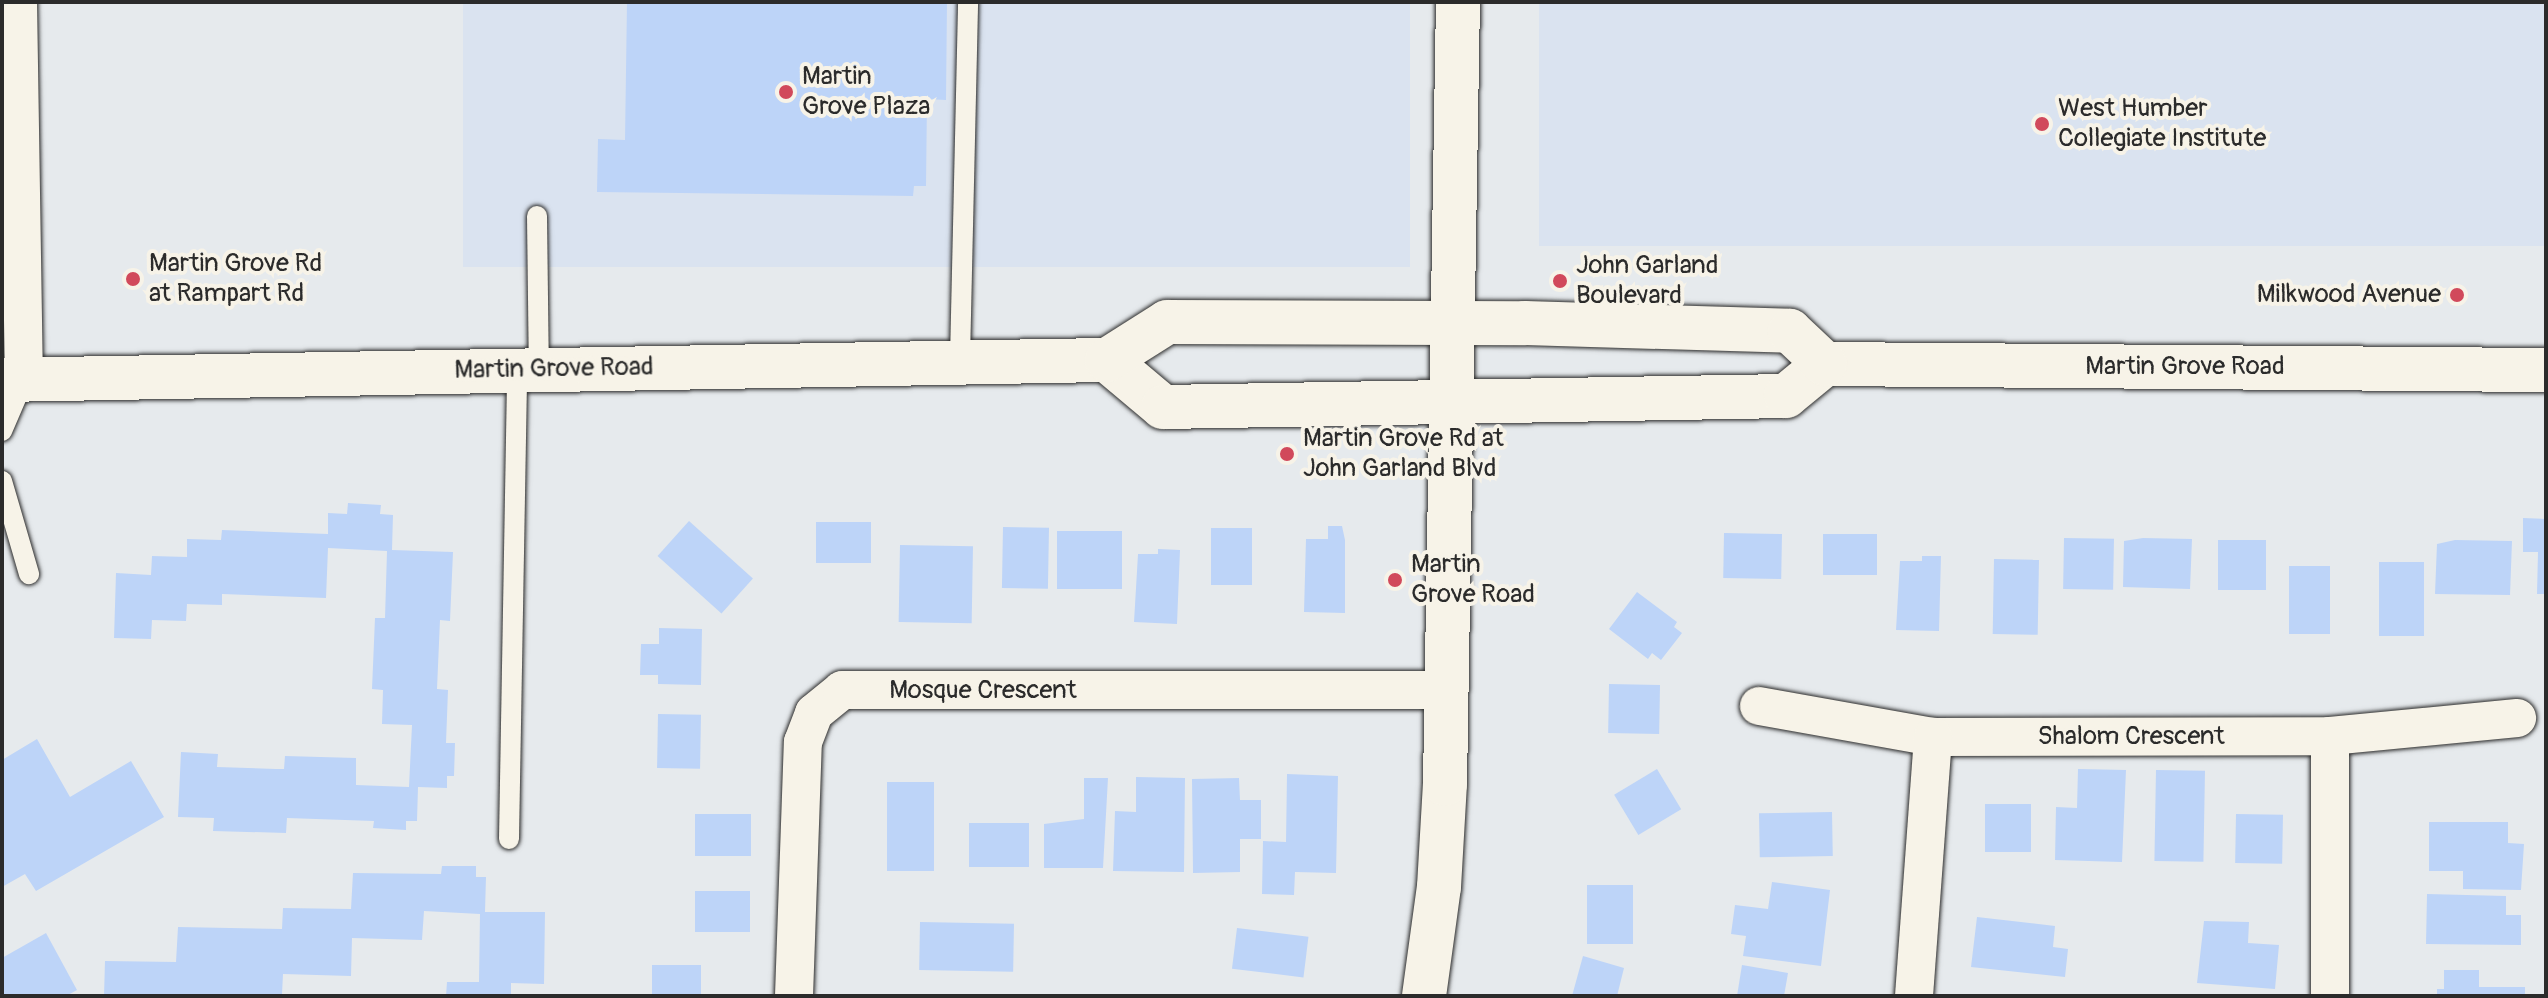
<!DOCTYPE html>
<html>
<head>
<meta charset="utf-8">
<style>
	body { margin:0 }
	#map { position:relative; width:2548px; height:998px; overflow:hidden; background:#e6eaed; font-family:Pangolin,sans-serif }
	div>[style] { position:absolute }
	.built>* { inset:0; background:#dae3f0; transform-origin:0 0 }
	.building>* { inset:0; background:#bdd4f8; transform-origin:0 0 }
	.roads { filter:drop-shadow(0 0 2px #2b2b2b) drop-shadow(0 0 2px #2b2b2b) }
	.lane>* { height:20px; margin:-10px; padding:0 10px; transform-origin:10px; border-radius:10px; background:#f7f3e8 }
	.street>* { height:38px; margin:-19px; padding:0 19px; transform-origin:19px; border-radius:19px; background:#f7f3e8 }
	.secondary>* { height:44px; margin:-22px; padding:0 22px; transform-origin:22px; border-radius:22px; background:#f7f3e8 }
	.dots>* { width:22px; height:22px; translate:-50% -50%; box-sizing:border-box; border:4px solid #f7f3e8; border-radius:50% }
	span { translate:-50% -50%; white-space:nowrap; text-align:center; line-height:1.15; -webkit-text-stroke:8px #f7f3e8; paint-order:stroke }
	.poi-label { font-size:26px; color:#2b2b2b }
	.left { translate:0 -50%; text-align:left }
	.right { translate:-100% -50%; text-align:right }
	.street-label { font-size:26px; color:#2b2b2b }
	.frame { position:absolute; inset:0; border:4px solid #2b2b2b; pointer-events:none }
</style>
</head>
<body>
<div id="map">
	<div class="built">
		<div style="left:463px;top:2px;width:947px;height:265px"></div>
		<div style="left:1539px;top:2px;width:1007px;height:244px"></div>
	</div>
	<div class="building">
		<div style="clip-path:polygon(627px 2px,947px 2px,946px 100px,927px 99px,926px 186px,914px 186px,913px 196px,597px 192px,598px 139px,625px 140px)"></div>
		<div style="clip-path:polygon(348px 503px,381px 505px,380px 514px,393px 515px,392px 550px,453px 552px,450px 621px,440px 620px,437px 689px,448px 690px,446px 743px,455px 743px,454px 776px,447px 776px,447px 788px,418px 787px,417px 821px,406px 821px,406px 830px,373px 828px,374px 821px,287px 818px,286px 833px,213px 831px,214px 818px,178px 817px,181px 752px,218px 754px,217px 767px,276px 769px,284px 769px,285px 756px,356px 758px,356px 785px,409px 787px,412px 725px,382px 724px,383px 690px,372px 689px,375px 618px,385px 618px,387px 551px,328px 548px,326px 598px,222px 594px,222px 605px,187px 604px,186px 621px,152px 620px,151px 639px,114px 638px,116px 573px,151px 575px,152px 556px,187px 557px,187px 539px,221px 540px,222px 530px,328px 534px,328px 513px,347px 514px)"></div>
		<div style="clip-path:polygon(2523px 518px,2546px 519px,2546px 594px,2537px 594px,2538px 552px,2523px 552px)"></div>
		<div style="left:689px;top:521px;width:86px;height:47px;rotate:42deg"></div>
		<div style="left:816px;top:522px;width:55px;height:41px"></div>
		<div style="clip-path:polygon(1328px 526px,1342px 526px,1345px 540px,1345px 613px,1304px 612px,1306px 539px,1328px 539px)"></div>
		<div style="left:1003px;top:527px;width:46px;height:61px;rotate:1deg"></div>
		<div style="left:1211px;top:528px;width:41px;height:57px"></div>
		<div style="left:1057px;top:531px;width:65px;height:58px"></div>
		<div style="left:1724px;top:533px;width:58px;height:45px;rotate:1deg"></div>
		<div style="left:1877px;top:534px;width:41px;height:54px;rotate:90deg"></div>
		<div style="left:2064px;top:538px;width:50px;height:51px;rotate:1deg"></div>
		<div style="clip-path:polygon(2143px 538px,2192px 539px,2190px 589px,2123px 587px,2124px 541px)"></div>
		<div style="left:2218px;top:540px;width:48px;height:50px"></div>
		<div style="clip-path:polygon(2455px 540px,2512px 541px,2510px 595px,2435px 594px,2437px 544px)"></div>
		<div style="left:900px;top:545px;width:73px;height:77px;rotate:1deg"></div>
		<div style="clip-path:polygon(1158px 549px,1180px 550px,1177px 624px,1134px 622px,1138px 554px,1158px 554px)"></div>
		<div style="clip-path:polygon(1922px 556px,1941px 556px,1939px 631px,1896px 630px,1900px 561px,1922px 561px)"></div>
		<div style="left:1994px;top:559px;width:45px;height:75px;rotate:1deg"></div>
		<div style="left:2379px;top:562px;width:45px;height:74px"></div>
		<div style="left:2289px;top:566px;width:41px;height:68px"></div>
		<div style="clip-path:polygon(1637px 592px,1677px 622px,1674px 627px,1682px 633px,1661px 660px,1652px 653px,1648px 659px,1609px 629px)"></div>
		<div style="clip-path:polygon(659px 628px,702px 629px,701px 685px,658px 684px,658px 675px,640px 675px,641px 644px,659px 644px)"></div>
		<div style="left:1660px;top:685px;width:49px;height:51px;rotate:91deg"></div>
		<div style="left:658px;top:714px;width:43px;height:54px;rotate:1deg"></div>
		<div style="clip-path:polygon(37px 739px,70px 797px,131px 761px,164px 817px,36px 891px,25px 874px,2px 887px,2px 760px)"></div>
		<div style="left:1657px;top:769px;width:47px;height:50px;rotate:59deg"></div>
		<div style="clip-path:polygon(2078px 769px,2126px 770px,2122px 862px,2055px 860px,2056px 807px,2077px 808px)"></div>
		<div style="left:2156px;top:770px;width:49px;height:91px;rotate:1deg"></div>
		<div style="clip-path:polygon(1287px 774px,1338px 776px,1336px 873px,1295px 872px,1294px 895px,1262px 894px,1263px 841px,1286px 842px)"></div>
		<div style="clip-path:polygon(1136px 777px,1185px 778px,1184px 872px,1113px 871px,1115px 811px,1136px 812px)"></div>
		<div style="clip-path:polygon(1084px 778px,1108px 778px,1103px 868px,1044px 868px,1044px 824px,1084px 819px)"></div>
		<div style="clip-path:polygon(1239px 778px,1240px 800px,1261px 800px,1261px 839px,1240px 839px,1240px 872px,1193px 873px,1192px 779px)"></div>
		<div style="left:887px;top:782px;width:47px;height:89px"></div>
		<div style="left:1985px;top:804px;width:46px;height:48px"></div>
		<div style="left:1832px;top:812px;width:44px;height:73px;rotate:89deg"></div>
		<div style="left:695px;top:814px;width:56px;height:42px"></div>
		<div style="left:2236px;top:814px;width:47px;height:49px;rotate:1deg"></div>
		<div style="clip-path:polygon(2429px 822px,2508px 822px,2508px 843px,2524px 844px,2521px 890px,2463px 889px,2463px 871px,2429px 871px)"></div>
		<div style="left:969px;top:823px;width:60px;height:44px"></div>
		<div style="clip-path:polygon(442px 866px,476px 866px,476px 877px,486px 877px,485px 912px,545px 912px,544px 984px,511px 983px,511px 996px,446px 996px,447px 982px,479px 982px,480px 914px,424px 911px,422px 940px,352px 938px,351px 976px,283px 974px,282px 994px,104px 996px,105px 961px,176px 962px,178px 927px,282px 929px,283px 908px,351px 909px,353px 873px,441px 874px)"></div>
		<div style="clip-path:polygon(1772px 882px,1830px 890px,1821px 966px,1743px 956px,1746px 936px,1731px 934px,1735px 905px,1768px 909px)"></div>
		<div style="left:1587px;top:885px;width:46px;height:59px"></div>
		<div style="left:695px;top:891px;width:55px;height:41px"></div>
		<div style="clip-path:polygon(2427px 894px,2506px 896px,2506px 915px,2521px 915px,2521px 945px,2426px 944px)"></div>
		<div style="clip-path:polygon(1977px 917px,2055px 926px,2053px 947px,2068px 949px,2065px 977px,1971px 967px)"></div>
		<div style="clip-path:polygon(2204px 921px,2249px 922px,2248px 943px,2279px 945px,2275px 989px,2197px 983px)"></div>
		<div style="left:920px;top:922px;width:94px;height:48px;rotate:1deg"></div>
		<div style="left:1237px;top:928px;width:72px;height:41px;rotate:7deg"></div>
		<div style="clip-path:polygon(46px 933px,77px 990px,66px 996px,2px 996px,2px 958px)"></div>
		<div style="clip-path:polygon(1583px 956px,1624px 968px,1617px 996px,1572px 996px)"></div>
		<div style="left:652px;top:965px;width:49px;height:31px"></div>
		<div style="clip-path:polygon(1742px 965px,1788px 973px,1784px 996px,1737px 996px)"></div>
		<div style="clip-path:polygon(2444px 970px,2479px 970px,2479px 987px,2525px 987px,2525px 996px,2437px 996px,2437px 989px,2444px 989px)"></div>
	</div>
	<div class="roads">
		<div class="lane">
			<div style="left:537px;top:216px;width:154px;rotate:89.3deg"></div>
			<div style="left:960px;top:359px;width:357px;rotate:-88.7deg"></div>
			<div style="left:2px;top:431px;width:56px;rotate:-66.7deg"></div>
			<div style="left:2px;top:481px;width:97px;rotate:73.8deg"></div>
			<div style="left:509px;top:839px;width:468px;rotate:-89deg"></div>
		</div>
		<div class="street">
			<div style="left:18px;top:2px;width:378px;rotate:89.1deg"></div>
			<div style="left:1759px;top:706px;width:177px;rotate:10.1deg"></div>
			<div style="left:1933px;top:737px;width:397px;rotate:-0.1deg"></div>
			<div style="left:2330px;top:736px;width:188px;rotate:-5.5deg"></div>
			<div style="left:2330px;top:736px;width:260px;rotate:90deg"></div>
			<div style="left:794px;top:996px;width:254px;rotate:-88deg"></div>
			<div style="left:803px;top:742px;width:31px;rotate:-69deg"></div>
			<div style="left:814px;top:713px;width:36px;rotate:-39deg"></div>
			<div style="left:842px;top:690px;width:604px"></div>
			<div style="left:1914px;top:996px;width:260px;rotate:-85.8deg"></div>
		</div>
		<div class="secondary">
			<div style="left:1107px;top:360px;width:73px;rotate:40deg"></div>
			<div style="left:1163px;top:407px;width:623px;rotate:-1.01deg"></div>
			<div style="left:1786px;top:396px;width:50px;rotate:-39.4deg"></div>
			<div style="left:1825px;top:364px;width:721px;rotate:0.48deg"></div>
			<div style="left:2px;top:380px;width:1105px;rotate:-1.04deg"></div>
			<div style="left:1107px;top:360px;width:71px;rotate:-32.3deg"></div>
			<div style="left:1167px;top:322px;width:358px;rotate:0.2deg"></div>
			<div style="left:1525px;top:323px;width:265px;rotate:1.7deg"></div>
			<div style="left:1790px;top:331px;width:48px;rotate:43.3deg"></div>
			<div style="left:1424px;top:996px;width:110px;rotate:-82.2deg"></div>
			<div style="left:1439px;top:887px;width:103px;rotate:-86.7deg"></div>
			<div style="left:1445px;top:784px;width:782px;rotate:-89.05deg"></div>
		</div>
	</div>
	<div class="dots">
		<div style="left:786px;top:92px;background:#d1495b"></div>
		<div style="left:2042px;top:124px;background:#d1495b"></div>
		<div style="left:133px;top:279px;background:#d1495b"></div>
		<div style="left:1560px;top:281px;background:#d1495b"></div>
		<div style="left:2457px;top:295px;background:#d1495b"></div>
		<div style="left:1287px;top:454px;background:#d1495b"></div>
		<div style="left:1395px;top:580px;background:#d1495b"></div>
	</div>
	<div class="poi-label">
		<span class="left" style="left:802px;top:92px">Martin<br>Grove Plaza</span>
		<span class="left" style="left:2058px;top:124px">West Humber<br>Collegiate Institute</span>
		<span class="left" style="left:149px;top:279px">Martin Grove Rd<br>at Rampart Rd</span>
		<span class="left" style="left:1576px;top:281px">John Garland<br>Boulevard</span>
		<span class="right" style="left:2441px;top:295px">Milkwood Avenue</span>
		<span class="left" style="left:1303px;top:454px">Martin Grove Rd at<br>John Garland Blvd</span>
		<span class="left" style="left:1411px;top:580px">Martin<br>Grove Road</span>
	</div>
	<div class="street-label">
		<span style="left:2185px;top:367px">Martin Grove Road</span>
		<span style="left:554px;top:369px;rotate:-1deg">Martin Grove Road</span>
		<span style="left:983px;top:691px">Mosque Crescent</span>
		<span style="left:2131px;top:737px">Shalom Crescent</span>
	</div>
	<div class="frame"></div>
</div>
</body>
</html>
